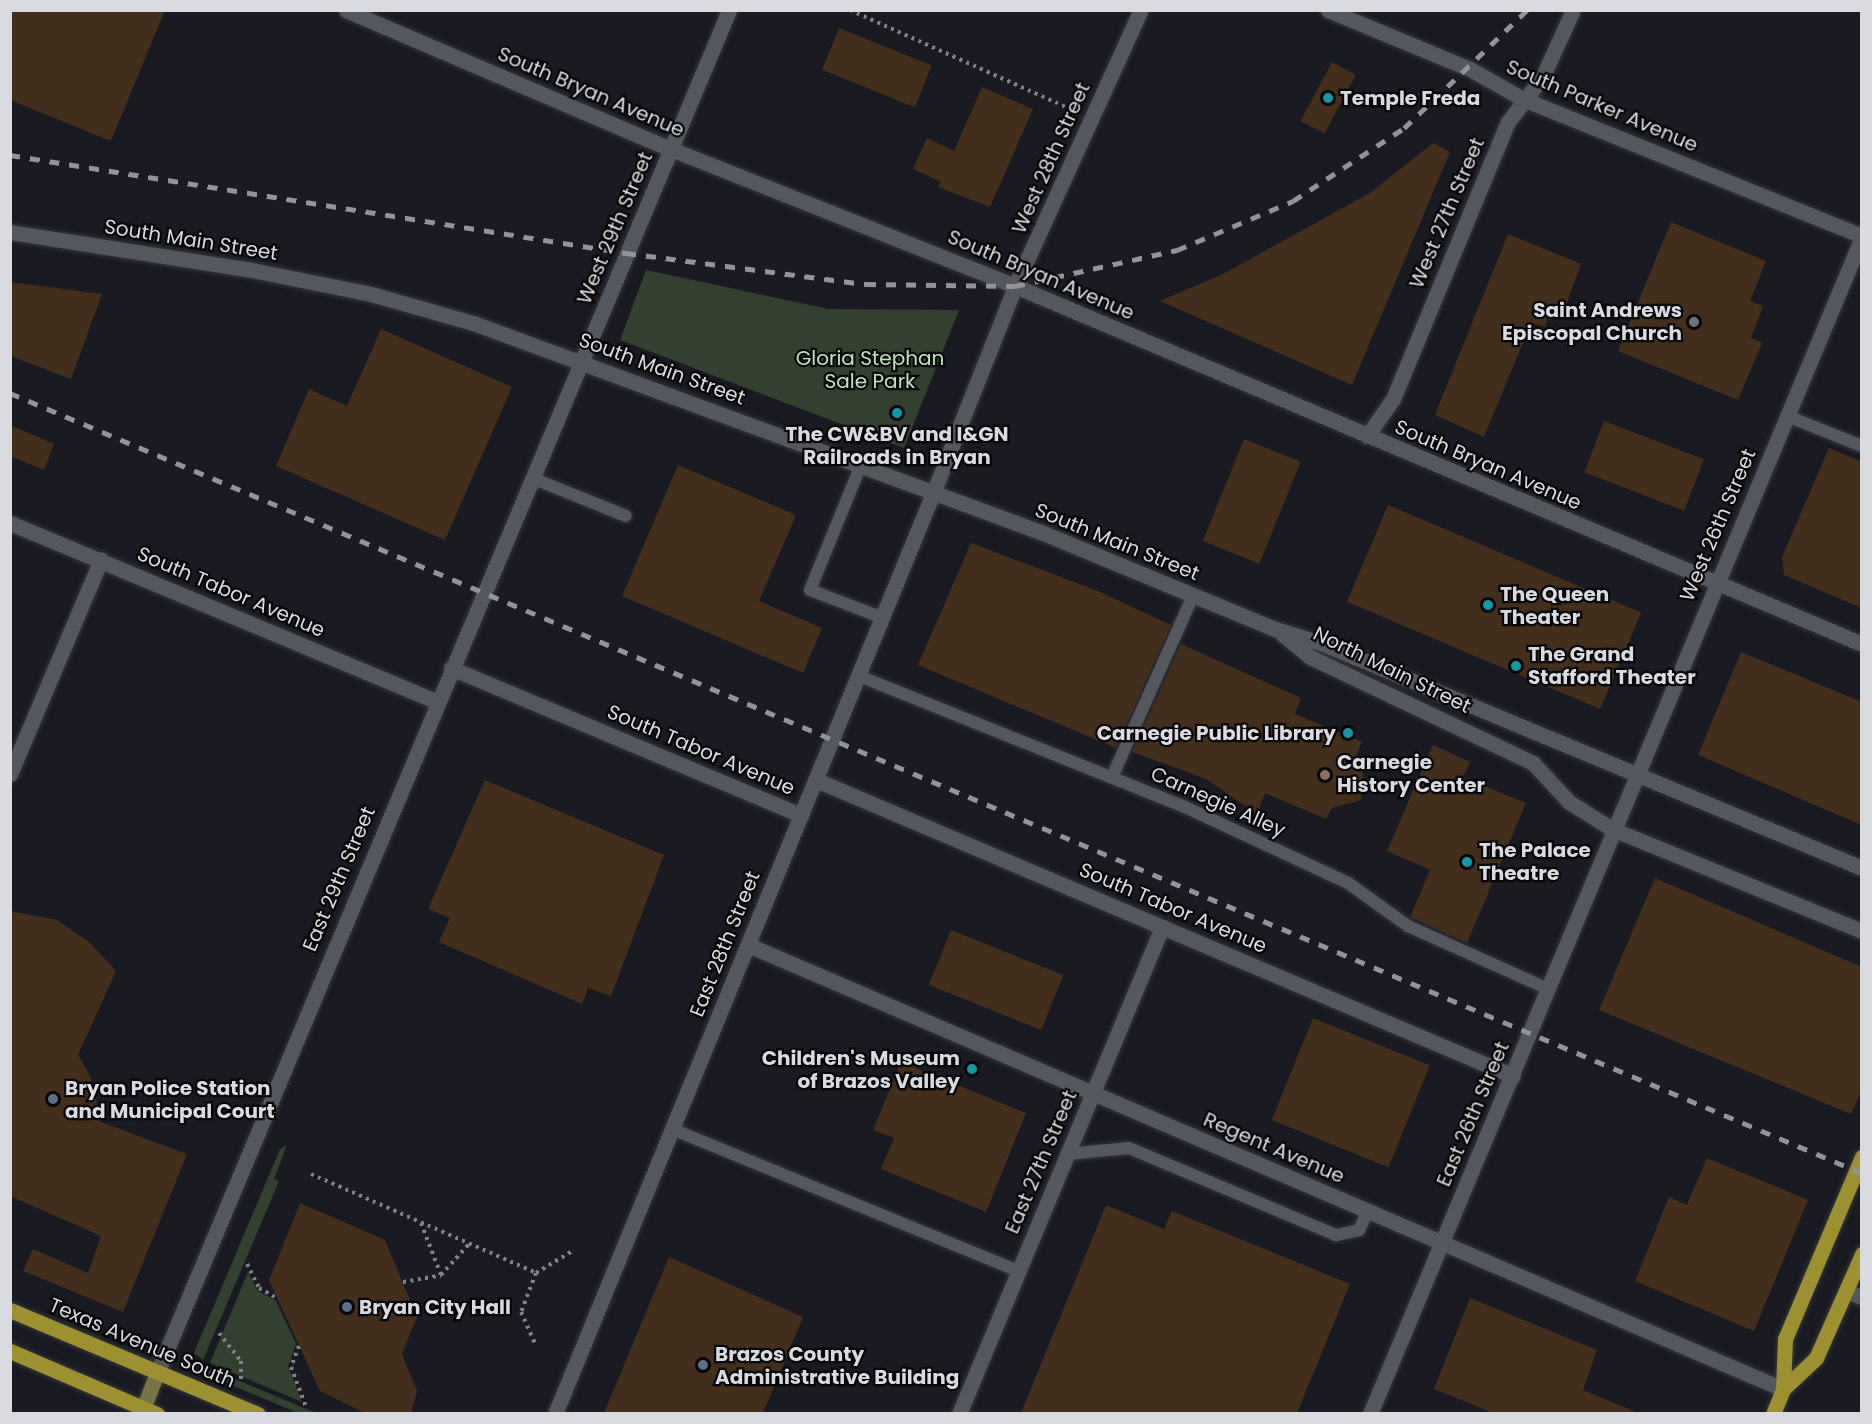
<!DOCTYPE html>
<html>
<head>
<meta charset="utf-8">
<style>
	body { margin:0 }
	#map { position:relative; width:1872px; height:1424px; overflow:hidden; background:#1a1b22; font-family:Poppins,sans-serif }
	div>[style] { position:absolute }
	.green>* { inset:0; background:#334030 }
	.building>* { inset:0; background:#422e1b; transform-origin:0 0 }
	.path>* { height:4px; margin-top:-2px; transform-origin:0; background:repeating-linear-gradient(90deg,#828389 0 3px,transparent 0 7.5px) }
	.roads { filter:drop-shadow(0 0 2px #34353a) drop-shadow(0 0 2px #34353a) }
	.service>* { height:12px; margin:-6px; padding:0 6px; transform-origin:6px; border-radius:6px; background:#55575f }
	.minor>* { height:15px; margin:-7.5px; padding:0 7.5px; transform-origin:7.5px; border-radius:7.5px; background:#55575f }
	.tertiary>* { height:15px; margin:-7.5px; padding:0 7.5px; transform-origin:7.5px; border-radius:7.5px; background:#55575f }
	.secondary>* { height:15px; margin:-7.5px; padding:0 7.5px; transform-origin:7.5px; border-radius:7.5px; background:#797447 }
	.primary>* { height:15px; margin:-7.5px; padding:0 7.5px; transform-origin:7.5px; border-radius:7.5px; background:#9c902f }
	.rail>* { height:4.5px; margin-top:-2.25px; transform-origin:0; background:repeating-linear-gradient(90deg,#93949a 0 10px,transparent 0 20px) }
	.dots>* { width:16px; height:16px; translate:-50% -50%; box-sizing:border-box; border:3px solid #060609; border-radius:50% }
	span { translate:-50% -50%; white-space:nowrap; text-align:center; line-height:1.15; -webkit-text-stroke:4.5px #060609; paint-order:stroke }
	.street-label { font-size:20px; color:#dadbe0 }
	.poi-label { font-size:20px; color:#dadbe0; font-weight:700 }
	.left { translate:0 -50%; text-align:left }
	.right { translate:-100% -50%; text-align:right }
	.park-label { font-size:20px; color:#bfe4b7 }
	.frame { position:absolute; inset:0; border:12px solid #dadbe0; pointer-events:none }
</style>
</head>
<body>
<div id="map">
	<div class="green">
		<div style="clip-path:polygon(646px 270px,828px 309px,959px 310px,904px 448px,620px 340px)"></div>
		<div style="clip-path:polygon(287px 1145px,274px 1179px,279px 1181px,203px 1360px,194px 1353px,280px 1149px)"></div>
		<div style="clip-path:polygon(248px 1272px,258px 1291px,276px 1301px,296px 1344px,288px 1366px,302px 1402px,210px 1363px)"></div>
		<div style="clip-path:polygon(207px 1370px,218px 1372px,316px 1413px,298px 1413px,205px 1374px)"></div>
	</div>
	<div class="building">
		<div style="clip-path:polygon(10px 10px,165px 10px,111px 141px,10px 100px)"></div>
		<div style="left:839px;top:28px;width:100px;height:45px;rotate:22deg"></div>
		<div style="left:1332px;top:62px;width:27px;height:67px;rotate:28deg"></div>
		<div style="clip-path:polygon(982px 87px,1033px 109px,990px 207px,938px 187px,941px 182px,913px 169px,927px 138px,954px 151px)"></div>
		<div style="clip-path:polygon(1433px 143px,1450px 152px,1352px 385px,1160px 301px,1223px 274px,1370px 193px)"></div>
		<div style="clip-path:polygon(1671px 222px,1766px 261px,1750px 301px,1763px 306px,1751px 338px,1762px 343px,1738px 400px,1618px 351px)"></div>
		<div style="clip-path:polygon(1508px 234px,1581px 264px,1564px 311px,1551px 307px,1545px 327px,1531px 323px,1484px 437px,1435px 415px)"></div>
		<div style="clip-path:polygon(10px 282px,102px 294px,71px 379px,10px 356px)"></div>
		<div style="clip-path:polygon(381px 329px,512px 387px,445px 540px,276px 466px,309px 389px,347px 406px)"></div>
		<div style="left:1604px;top:421px;width:107px;height:55px;rotate:21deg"></div>
		<div style="clip-path:polygon(10px 425px,54px 444px,44px 470px,10px 456px)"></div>
		<div style="left:1244px;top:439px;width:61px;height:110px;rotate:22deg"></div>
		<div style="clip-path:polygon(1829px 448px,1862px 462px,1862px 608px,1784px 575px,1782px 557px)"></div>
		<div style="clip-path:polygon(678px 465px,796px 515px,759px 601px,822px 628px,803px 673px,622px 596px)"></div>
		<div style="left:1388px;top:505px;width:275px;height:105px;rotate:23deg"></div>
		<div style="clip-path:polygon(971px 543px,1098px 591px,1171px 625px,1116px 748px,918px 665px)"></div>
		<div style="clip-path:polygon(1181px 644px,1301px 698px,1295px 714px,1362px 742px,1353px 762px,1363px 765px,1361px 800px,1332px 808px,1326px 819px,1265px 793px,1257px 814px,1206px 779px,1132px 752px)"></div>
		<div style="clip-path:polygon(1741px 652px,1862px 702px,1862px 825px,1698px 755px)"></div>
		<div style="clip-path:polygon(1433px 745px,1470px 762px,1463px 777px,1526px 803px,1467px 943px,1410px 917px,1430px 870px,1387px 851px)"></div>
		<div style="clip-path:polygon(485px 780px,664px 855px,611px 996px,588px 988px,582px 1004px,439px 942px,450px 918px,428px 909px)"></div>
		<div style="clip-path:polygon(1655px 878px,1862px 967px,1862px 1089px,1851px 1114px,1599px 1010px)"></div>
		<div style="clip-path:polygon(10px 911px,57px 920px,90px 943px,116px 971px,78px 1055px,90px 1076px,101px 1122px,187px 1154px,123px 1312px,23px 1271px,33px 1249px,88px 1273px,101px 1236px,10px 1196px)"></div>
		<div style="left:951px;top:930px;width:121px;height:59px;rotate:22deg"></div>
		<div style="left:1313px;top:1018px;width:126px;height:110px;rotate:22deg"></div>
		<div style="clip-path:polygon(901px 1062px,1026px 1113px,986px 1212px,881px 1169px,894px 1138px,873px 1130px)"></div>
		<div style="clip-path:polygon(1707px 1158px,1808px 1200px,1754px 1331px,1635px 1281px,1669px 1197px,1687px 1205px)"></div>
		<div style="clip-path:polygon(300px 1203px,385px 1240px,417px 1317px,402px 1354px,417px 1391px,411px 1413px,365px 1413px,320px 1391px,269px 1280px)"></div>
		<div style="clip-path:polygon(1106px 1205px,1164px 1229px,1172px 1211px,1350px 1284px,1297px 1413px,1021px 1413px)"></div>
		<div style="clip-path:polygon(669px 1257px,803px 1317px,763px 1413px,604px 1413px)"></div>
		<div style="clip-path:polygon(1470px 1298px,1597px 1350px,1583px 1390px,1638px 1413px,1493px 1413px,1434px 1389px)"></div>
	</div>
	<div class="path">
		<div style="left:850px;top:10px;width:247px;rotate:24.2deg"></div>
		<div style="left:311px;top:1174px;width:246px;rotate:23.7deg"></div>
		<div style="left:536px;top:1273px;width:42px;rotate:111deg"></div>
		<div style="left:521px;top:1312px;width:35px;rotate:66deg"></div>
		<div style="left:421px;top:1223px;width:56px;rotate:69deg"></div>
		<div style="left:247px;top:1264px;width:27px;rotate:63deg"></div>
		<div style="left:259px;top:1288px;width:21px;rotate:29deg"></div>
		<div style="left:536px;top:1273px;width:44px;rotate:-31.2deg"></div>
		<div style="left:403px;top:1282px;width:39px;rotate:-10deg"></div>
		<div style="left:441px;top:1275px;width:42px;rotate:-47.9deg"></div>
		<div style="left:219px;top:1333px;width:36px;rotate:52deg"></div>
		<div style="left:241px;top:1361px;width:18px;rotate:90deg"></div>
		<div style="left:299px;top:1346px;width:22px;rotate:111deg"></div>
		<div style="left:291px;top:1367px;width:43px;rotate:69.4deg"></div>
	</div>
	<div class="roads">
		<div class="service">
			<div style="left:1787px;top:416px;width:81px;rotate:21.8deg"></div>
			<div style="left:861px;top:465px;width:135px;rotate:112.2deg"></div>
			<div style="left:810px;top:590px;width:78px;rotate:21deg"></div>
			<div style="left:532px;top:478px;width:101px;rotate:22deg"></div>
			<div style="left:859px;top:676px;width:349px;rotate:21.9deg"></div>
			<div style="left:1183px;top:806px;width:182px;rotate:25deg"></div>
			<div style="left:1348px;top:883px;width:74px;rotate:35.6deg"></div>
			<div style="left:1408px;top:926px;width:154px;rotate:24.2deg"></div>
			<div style="left:1112px;top:777px;width:198px;rotate:-65.9deg"></div>
			<div style="left:672px;top:1129px;width:375px;rotate:22.3deg"></div>
			<div style="left:1067px;top:1154px;width:62px;rotate:-5.5deg"></div>
			<div style="left:1129px;top:1148px;width:225px;rotate:22.8deg"></div>
			<div style="left:1336px;top:1235px;width:24px;rotate:-12deg"></div>
			<div style="left:1359px;top:1230px;width:21px;rotate:-65deg"></div>
		</div>
		<div class="minor">
			<div style="left:1328px;top:10px;width:154px;rotate:22.6deg"></div>
			<div style="left:1470px;top:69px;width:61px;rotate:29.5deg"></div>
			<div style="left:1523px;top:99px;width:366px;rotate:22deg"></div>
			<div style="left:1367px;top:436px;width:45px;rotate:-54.9deg"></div>
			<div style="left:1393px;top:399px;width:300px;rotate:-67.5deg"></div>
			<div style="left:1508px;top:122px;width:58px;rotate:-52.7deg"></div>
			<div style="left:1543px;top:76px;width:72px;rotate:-65.6deg"></div>
			<div style="left:10px;top:523px;width:462px;rotate:22.7deg"></div>
			<div style="left:451px;top:668px;width:380px;rotate:22.8deg"></div>
			<div style="left:10px;top:774px;width:233px;rotate:-67deg"></div>
			<div style="left:816px;top:780px;width:757px;rotate:23.01deg"></div>
			<div style="left:748px;top:945px;width:1126px;rotate:23.22deg"></div>
			<div style="left:1846px;top:1291px;width:17px;rotate:21deg"></div>
			<div style="left:555px;top:1414px;width:998px;rotate:-67.68deg"></div>
			<div style="left:959px;top:1414px;width:528px;rotate:-67.37deg"></div>
			<div style="left:1370px;top:1414px;width:1276px;rotate:-67.31deg"></div>
		</div>
		<div class="tertiary">
			<div style="left:346px;top:10px;width:353px;rotate:23.2deg"></div>
			<div style="left:671px;top:149px;width:370px;rotate:21.7deg"></div>
			<div style="left:1015px;top:286px;width:920px;rotate:22.91deg"></div>
			<div style="left:10px;top:232px;width:240px;rotate:8.9deg"></div>
			<div style="left:247px;top:269px;width:126px;rotate:11.4deg"></div>
			<div style="left:371px;top:294px;width:109px;rotate:15.9deg"></div>
			<div style="left:476px;top:324px;width:604px;rotate:20.23deg"></div>
			<div style="left:1043px;top:533px;width:251px;rotate:22.5deg"></div>
			<div style="left:1275px;top:629px;width:48px;rotate:16.9deg"></div>
			<div style="left:1321px;top:643px;width:586px;rotate:22.58deg"></div>
			<div style="left:934px;top:491px;width:220px;rotate:-68.4deg"></div>
			<div style="left:1015px;top:286px;width:303px;rotate:-65.5deg"></div>
			<div style="left:1282px;top:634px;width:36px;rotate:39deg"></div>
			<div style="left:1310px;top:657px;width:247px;rotate:25.4deg"></div>
			<div style="left:1533px;top:763px;width:53px;rotate:47.3deg"></div>
			<div style="left:1569px;top:802px;width:51px;rotate:32.1deg"></div>
			<div style="left:1612px;top:829px;width:270px;rotate:22.2deg"></div>
			<div style="left:157px;top:1373px;width:1478px;rotate:-67.23deg"></div>
		</div>
		<div class="secondary">
			<div style="left:141px;top:1414px;width:44px;rotate:-68.7deg"></div>
		</div>
		<div class="primary">
			<div style="left:10px;top:1310px;width:269px;rotate:22.8deg"></div>
			<div style="left:10px;top:1351px;width:160px;rotate:23.2deg"></div>
			<div style="left:1783px;top:1389px;width:45px;rotate:-43.2deg"></div>
			<div style="left:1816px;top:1358px;width:114px;rotate:-66.1deg"></div>
			<div style="left:1773px;top:1414px;width:27px;rotate:-68deg"></div>
			<div style="left:1783px;top:1389px;width:50px;rotate:-87.7deg"></div>
			<div style="left:1785px;top:1339px;width:198px;rotate:-67.1deg"></div>
		</div>
	</div>
	<div class="rail">
		<div style="left:10px;top:155px;width:624px;rotate:9.04deg"></div>
		<div style="left:626px;top:253px;width:242px;rotate:7.4deg"></div>
		<div style="left:866px;top:284px;width:149px;rotate:0.8deg"></div>
		<div style="left:1015px;top:286px;width:166px;rotate:-12.5deg"></div>
		<div style="left:1177px;top:250px;width:126px;rotate:-22.9deg"></div>
		<div style="left:1293px;top:201px;width:133px;rotate:-33.3deg"></div>
		<div style="left:1404px;top:128px;width:170px;rotate:-43.8deg"></div>
		<div style="left:10px;top:393px;width:2010px;rotate:22.84deg"></div>
	</div>
	<div class="dots">
		<div style="left:1328px;top:98px;background:#0f9aa8"></div>
		<div style="left:1694px;top:322px;background:#6b7280"></div>
		<div style="left:897px;top:413px;background:#0f9aa8"></div>
		<div style="left:1488px;top:605px;background:#0f9aa8"></div>
		<div style="left:1516px;top:666px;background:#0f9aa8"></div>
		<div style="left:1348px;top:733px;background:#0f9aa8"></div>
		<div style="left:1325px;top:775px;background:#8d6e63"></div>
		<div style="left:1467px;top:862px;background:#0f9aa8"></div>
		<div style="left:972px;top:1069px;background:#0f9aa8"></div>
		<div style="left:53px;top:1099px;background:#5c6f8a"></div>
		<div style="left:347px;top:1307px;background:#5c6f8a"></div>
		<div style="left:703px;top:1365px;background:#5c6f8a"></div>
	</div>
	<div class="street-label">
		<span style="left:591px;top:92px;rotate:23deg">South Bryan Avenue</span>
		<span style="left:1602px;top:106px;rotate:23deg">South Parker Avenue</span>
		<span style="left:1051px;top:158px;rotate:-66deg">West 28th Street</span>
		<span style="left:1447px;top:213px;rotate:-67deg">West 27th Street</span>
		<span style="left:615px;top:228px;rotate:-67deg">West 29th Street</span>
		<span style="left:191px;top:240px;rotate:9deg">South Main Street</span>
		<span style="left:1041px;top:275px;rotate:23deg">South Bryan Avenue</span>
		<span style="left:662px;top:369px;rotate:20deg">South Main Street</span>
		<span style="left:1488px;top:465px;rotate:23deg">South Bryan Avenue</span>
		<span style="left:1718px;top:525px;rotate:-67deg">West 26th Street</span>
		<span style="left:1117px;top:542px;rotate:22deg">South Main Street</span>
		<span style="left:231px;top:592px;rotate:23deg">South Tabor Avenue</span>
		<span style="left:1392px;top:670px;rotate:26deg">North Main Street</span>
		<span style="left:701px;top:750px;rotate:23deg">South Tabor Avenue</span>
		<span style="left:1218px;top:802px;rotate:24deg">Carnegie Alley</span>
		<span style="left:339px;top:879px;rotate:-67deg">East 29th Street</span>
		<span style="left:1173px;top:908px;rotate:23deg">South Tabor Avenue</span>
		<span style="left:725px;top:944px;rotate:-68deg">East 28th Street</span>
		<span style="left:1473px;top:1114px;rotate:-67deg">East 26th Street</span>
		<span style="left:1274px;top:1148px;rotate:23deg">Regent Avenue</span>
		<span style="left:1041px;top:1162px;rotate:-67deg">East 27th Street</span>
		<span style="left:142px;top:1343px;rotate:23deg">Texas Avenue South</span>
	</div>
	<div class="poi-label">
		<span class="left" style="left:1340px;top:98px">Temple Freda</span>
		<span class="right" style="left:1682px;top:322px">Saint Andrews<br>Episcopal Church</span>
		<span style="left:897px;top:446px">The CW&amp;BV and I&amp;GN<br>Railroads in Bryan</span>
		<span class="left" style="left:1500px;top:606px">The Queen<br>Theater</span>
		<span class="left" style="left:1528px;top:666px">The Grand<br>Stafford Theater</span>
		<span class="right" style="left:1336px;top:733px">Carnegie Public Library</span>
		<span class="left" style="left:1337px;top:774px">Carnegie<br>History Center</span>
		<span class="left" style="left:1479px;top:862px">The Palace<br>Theatre</span>
		<span class="right" style="left:960px;top:1070px">Children's Museum<br>of Brazos Valley</span>
		<span class="left" style="left:65px;top:1100px">Bryan Police Station<br>and Municipal Court</span>
		<span class="left" style="left:359px;top:1307px">Bryan City Hall</span>
		<span class="left" style="left:715px;top:1366px">Brazos County<br>Administrative Building</span>
	</div>
	<div class="park-label">
		<span style="left:870px;top:370px">Gloria Stephan<br>Sale Park</span>
	</div>
	<div class="frame"></div>
</div>
</body>
</html>
